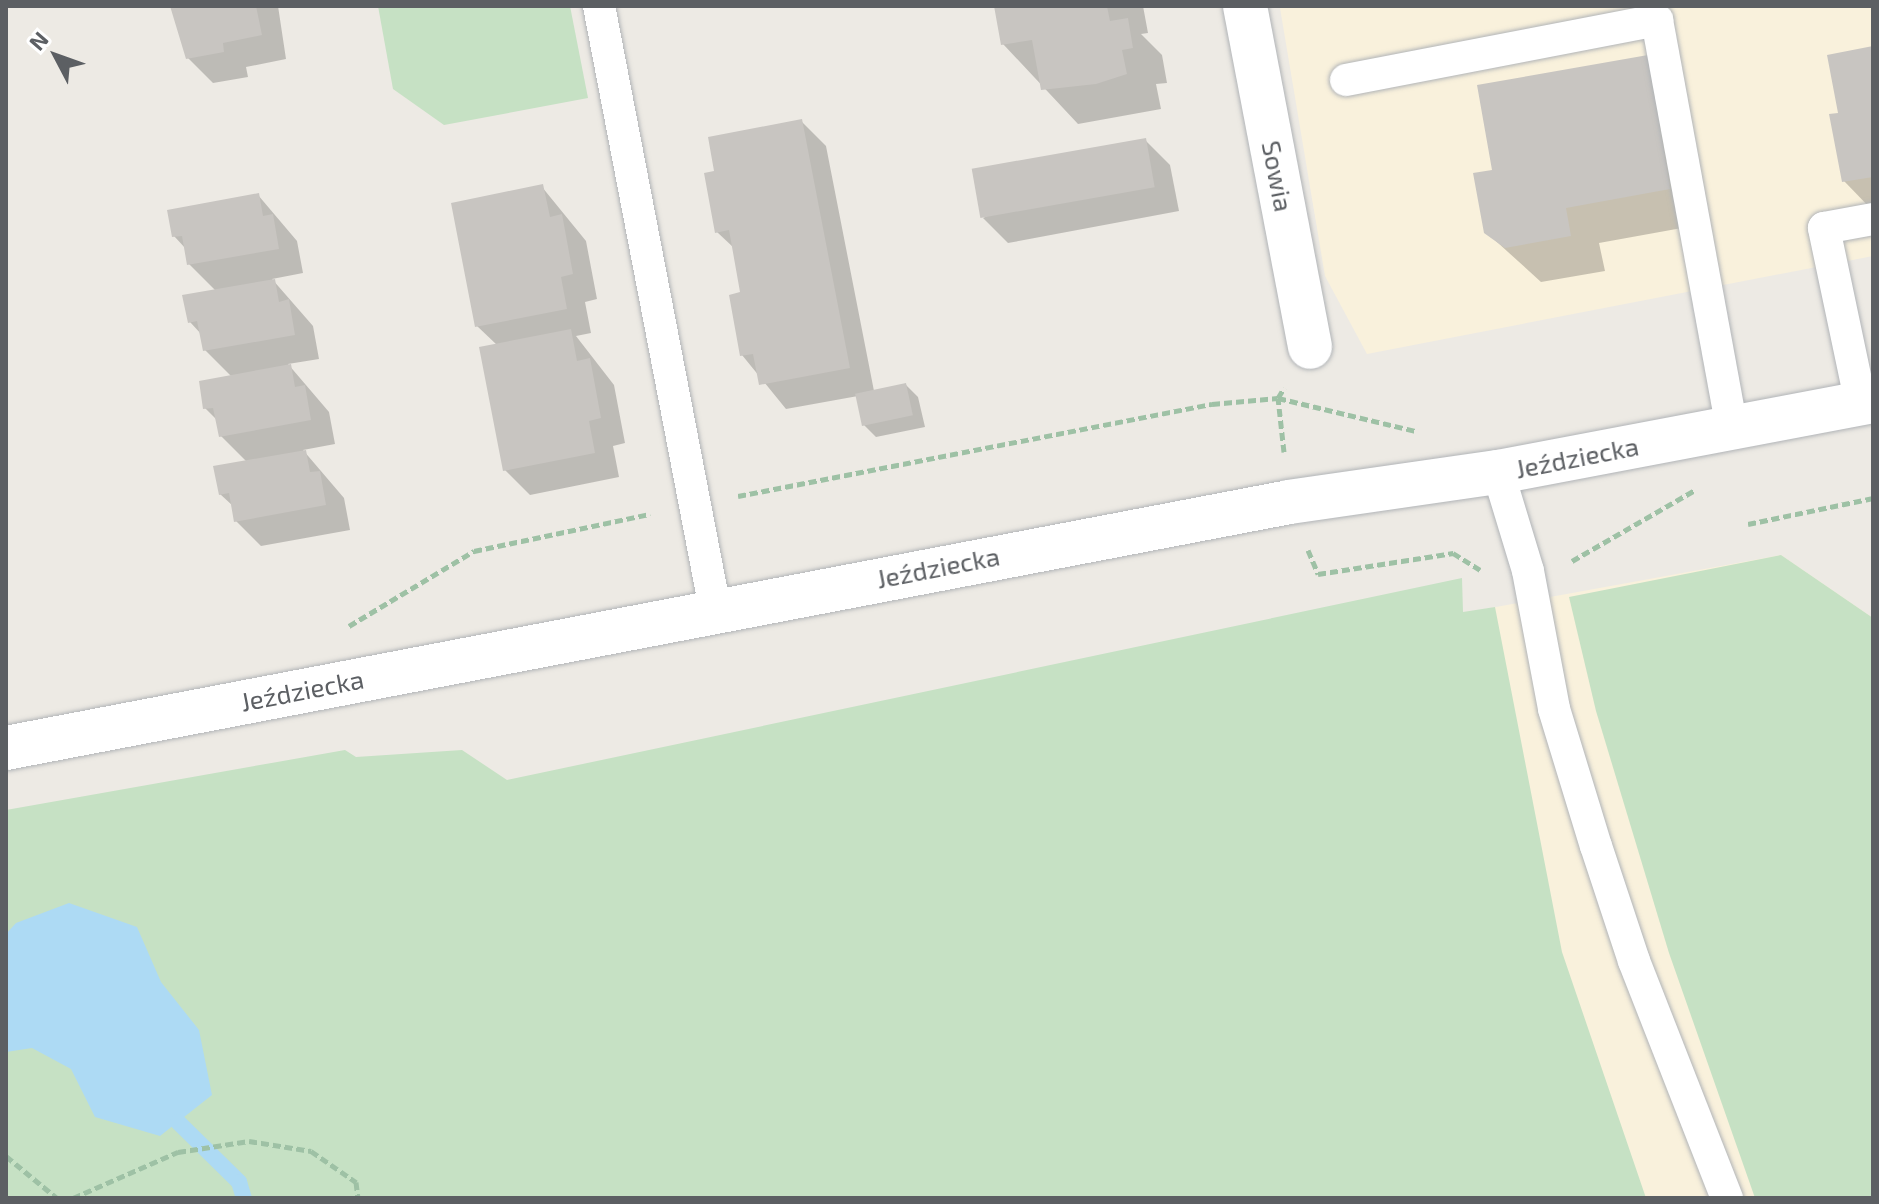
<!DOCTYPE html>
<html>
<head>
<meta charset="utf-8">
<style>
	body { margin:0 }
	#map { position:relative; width:1879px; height:1204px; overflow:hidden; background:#edeae4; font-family:"Exo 2",sans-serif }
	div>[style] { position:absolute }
	.commercial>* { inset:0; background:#f9f1dc }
	.green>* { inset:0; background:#c6e1c4 }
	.water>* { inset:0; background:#addaf4 }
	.shadow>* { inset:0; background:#0003 }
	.stream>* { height:16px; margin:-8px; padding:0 8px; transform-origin:8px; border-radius:8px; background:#addaf4 }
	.building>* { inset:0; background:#c8c5c1; transform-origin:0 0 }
	.path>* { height:5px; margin-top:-2.5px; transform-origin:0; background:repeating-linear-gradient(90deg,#9ec1a5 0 8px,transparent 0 12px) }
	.roads { filter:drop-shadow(0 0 2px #b1b4b7) drop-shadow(0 0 2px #b1b4b7) }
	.lane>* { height:32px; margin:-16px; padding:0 16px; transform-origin:16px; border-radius:16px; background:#fff }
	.street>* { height:44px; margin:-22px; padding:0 22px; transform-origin:22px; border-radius:22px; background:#fff }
	.secondary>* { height:44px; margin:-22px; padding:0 22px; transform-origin:22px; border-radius:22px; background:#fff }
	span { translate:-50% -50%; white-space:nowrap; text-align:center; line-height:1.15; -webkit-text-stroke:6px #fff; paint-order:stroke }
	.street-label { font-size:26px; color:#5c5f63 }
	.frame { position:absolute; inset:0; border:8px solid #5c5f63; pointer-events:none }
	.north { position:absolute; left:16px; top:16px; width:80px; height:80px; -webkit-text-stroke:6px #fff; paint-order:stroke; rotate:311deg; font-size:22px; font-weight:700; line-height:32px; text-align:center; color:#5c5f63 }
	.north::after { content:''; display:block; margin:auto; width:28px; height:36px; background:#5c5f63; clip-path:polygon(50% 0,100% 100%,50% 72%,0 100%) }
</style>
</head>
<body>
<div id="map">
	<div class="commercial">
		<div style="clip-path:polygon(1873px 6px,1873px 256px,1367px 354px,1325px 276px,1280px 8px)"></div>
		<div style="clip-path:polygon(1781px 555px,1873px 618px,1873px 1198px,1559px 1198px,1463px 613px)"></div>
	</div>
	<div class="green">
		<div style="clip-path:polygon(378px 6px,570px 6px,588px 98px,444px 125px,393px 89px)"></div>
		<div style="clip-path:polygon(1781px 555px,1873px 618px,1873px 1198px,1755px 1198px,1669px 953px,1596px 711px,1569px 597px)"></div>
		<div style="clip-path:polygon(1462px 578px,1463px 612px,1495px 607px,1562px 952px,1646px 1198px,6px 1198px,6px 810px,345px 750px,356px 757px,462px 750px,507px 780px)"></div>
	</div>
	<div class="water">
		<div style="clip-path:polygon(69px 903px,137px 927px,161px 982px,199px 1030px,212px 1095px,160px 1136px,95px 1117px,71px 1069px,32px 1048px,6px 1052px,6px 934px,16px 923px)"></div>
	</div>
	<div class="shadow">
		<div style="clip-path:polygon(172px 6px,278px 6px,286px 59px,246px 67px,248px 77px,213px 83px,188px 58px)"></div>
		<div style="clip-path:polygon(996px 6px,1143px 6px,1148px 33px,1141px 34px,1162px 55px,1167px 83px,1156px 84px,1161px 109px,1078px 124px,1003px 44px)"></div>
		<div style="clip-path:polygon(1873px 48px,1873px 211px,1844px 181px,1840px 114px)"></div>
		<div style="clip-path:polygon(1647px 57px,1704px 224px,1599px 243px,1605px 271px,1541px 282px,1486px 232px,1495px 172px)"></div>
		<div style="clip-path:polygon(801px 121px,826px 146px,874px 391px,906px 385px,918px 397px,925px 427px,876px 437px,864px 425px,858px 396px,786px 409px,742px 355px,742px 294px,734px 248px,717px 232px,717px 172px)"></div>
		<div style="clip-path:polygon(1146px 141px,1170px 165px,1179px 211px,1008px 243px,983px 218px)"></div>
		<div style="clip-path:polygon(542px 187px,586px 241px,597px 299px,585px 302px,591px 333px,576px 336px,614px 385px,625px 443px,613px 446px,619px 477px,530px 495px,505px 470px,497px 345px,477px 326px)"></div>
		<div style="clip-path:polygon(258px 195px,297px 241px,303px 273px,272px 279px,313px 326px,319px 359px,288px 364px,329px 412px,335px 444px,303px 450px,344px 498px,350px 530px,261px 546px,236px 521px,233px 506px,220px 494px,247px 462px,221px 436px,218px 421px,205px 408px,232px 377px,205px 350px,202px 335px,190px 322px,216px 291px,189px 264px,186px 249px,174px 236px)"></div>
	</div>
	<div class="stream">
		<div style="left:178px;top:1122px;width:86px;rotate:44.5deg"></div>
		<div style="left:239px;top:1182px;width:17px;rotate:73deg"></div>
	</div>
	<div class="building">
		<div style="clip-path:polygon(170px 6px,256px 6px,262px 35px,223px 43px,224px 52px,186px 59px)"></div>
		<div style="clip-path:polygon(994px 6px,1107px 6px,1110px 21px,1128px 18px,1133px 48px,1122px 50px,1127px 74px,1096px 84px,1041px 90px,1032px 40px,1001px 45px)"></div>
		<div style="clip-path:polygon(1873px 46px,1873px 177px,1842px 182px,1829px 114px,1838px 113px,1827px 55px)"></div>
		<div style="clip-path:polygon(1648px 55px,1670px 189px,1566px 208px,1571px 236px,1505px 248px,1484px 233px,1473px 173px,1492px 170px,1477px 85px)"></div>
		<div style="clip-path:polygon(802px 119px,850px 368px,759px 385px,753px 354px,740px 356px,729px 295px,740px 292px,729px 230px,715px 233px,704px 173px,714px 171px,708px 137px)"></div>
		<div style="left:1146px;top:138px;width:50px;height:177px;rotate:80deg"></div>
		<div style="clip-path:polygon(543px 184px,550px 217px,562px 214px,573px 274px,561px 277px,567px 309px,475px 327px,451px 203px)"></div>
		<div style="clip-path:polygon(259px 193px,263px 216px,273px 214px,279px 249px,187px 265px,182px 236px,172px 237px,167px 210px)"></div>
		<div style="clip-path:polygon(275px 279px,279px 302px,289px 299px,295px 335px,203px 351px,197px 321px,188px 323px,182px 295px)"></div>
		<div style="clip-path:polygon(571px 329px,577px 361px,590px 358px,601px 418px,589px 421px,595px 453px,503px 471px,479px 347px)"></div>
		<div style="clip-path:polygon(291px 364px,295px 387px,305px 385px,311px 420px,219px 437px,213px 408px,203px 409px,199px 381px)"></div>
		<div style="left:906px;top:383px;width:33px;height:52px;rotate:78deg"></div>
		<div style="clip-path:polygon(306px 450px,310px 472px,320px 471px,326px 505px,234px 522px,229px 493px,219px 495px,213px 466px)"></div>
	</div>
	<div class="path">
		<div style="left:1284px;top:452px;width:54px;rotate:-96.3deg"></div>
		<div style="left:1278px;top:398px;width:12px;rotate:-59deg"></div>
		<div style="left:738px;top:496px;width:483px;rotate:-11deg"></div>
		<div style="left:1212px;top:404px;width:66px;rotate:-5.2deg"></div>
		<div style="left:1278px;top:398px;width:141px;rotate:13.5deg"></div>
		<div style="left:1748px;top:524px;width:128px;rotate:-11.7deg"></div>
		<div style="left:1308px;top:550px;width:26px;rotate:67deg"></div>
		<div style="left:1318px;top:574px;width:137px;rotate:-8.8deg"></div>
		<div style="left:1453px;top:553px;width:32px;rotate:32deg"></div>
		<div style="left:1572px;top:561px;width:142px;rotate:-30deg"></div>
		<div style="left:349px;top:626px;width:146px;rotate:-31deg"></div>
		<div style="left:474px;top:551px;width:180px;rotate:-11.9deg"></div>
		<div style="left:6px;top:1156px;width:66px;rotate:39.5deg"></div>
		<div style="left:73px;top:1198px;width:115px;rotate:-23.7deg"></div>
		<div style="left:178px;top:1152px;width:72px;rotate:-8.8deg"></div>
		<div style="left:249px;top:1141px;width:63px;rotate:9.2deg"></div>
		<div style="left:311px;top:1151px;width:55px;rotate:34.6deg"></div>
		<div style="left:356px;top:1182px;width:16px;rotate:83deg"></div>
	</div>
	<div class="roads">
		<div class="lane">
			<div style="left:599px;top:6px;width:614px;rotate:79.11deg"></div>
			<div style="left:1346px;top:80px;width:317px;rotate:-10.9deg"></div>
			<div style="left:1657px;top:20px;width:414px;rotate:79.6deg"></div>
			<div style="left:1861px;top:404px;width:180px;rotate:-101.9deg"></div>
			<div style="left:1824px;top:228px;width:50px;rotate:-10.4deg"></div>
			<div style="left:1498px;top:472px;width:103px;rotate:73.1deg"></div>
			<div style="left:1528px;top:571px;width:140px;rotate:79.3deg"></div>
			<div style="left:1554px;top:709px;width:143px;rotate:73deg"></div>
			<div style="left:1596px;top:846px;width:121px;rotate:71.7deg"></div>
			<div style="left:1634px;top:961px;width:255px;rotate:68.6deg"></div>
		</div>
		<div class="street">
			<div style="left:1245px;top:6px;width:347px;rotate:79.2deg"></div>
		</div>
		<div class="secondary">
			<div style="left:6px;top:748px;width:1306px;rotate:-10.85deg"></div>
			<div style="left:1289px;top:502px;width:211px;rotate:-8.2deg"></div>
			<div style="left:1498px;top:472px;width:382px;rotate:-10.7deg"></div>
		</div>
	</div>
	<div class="street-label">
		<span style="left:1278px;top:176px;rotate:79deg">Sowia</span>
		<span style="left:1577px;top:457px;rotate:-11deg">Jeździecka</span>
		<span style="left:938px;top:567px;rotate:-11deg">Jeździecka</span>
		<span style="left:302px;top:690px;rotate:-11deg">Jeździecka</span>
	</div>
	<div class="frame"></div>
	<div class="north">N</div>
</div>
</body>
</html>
